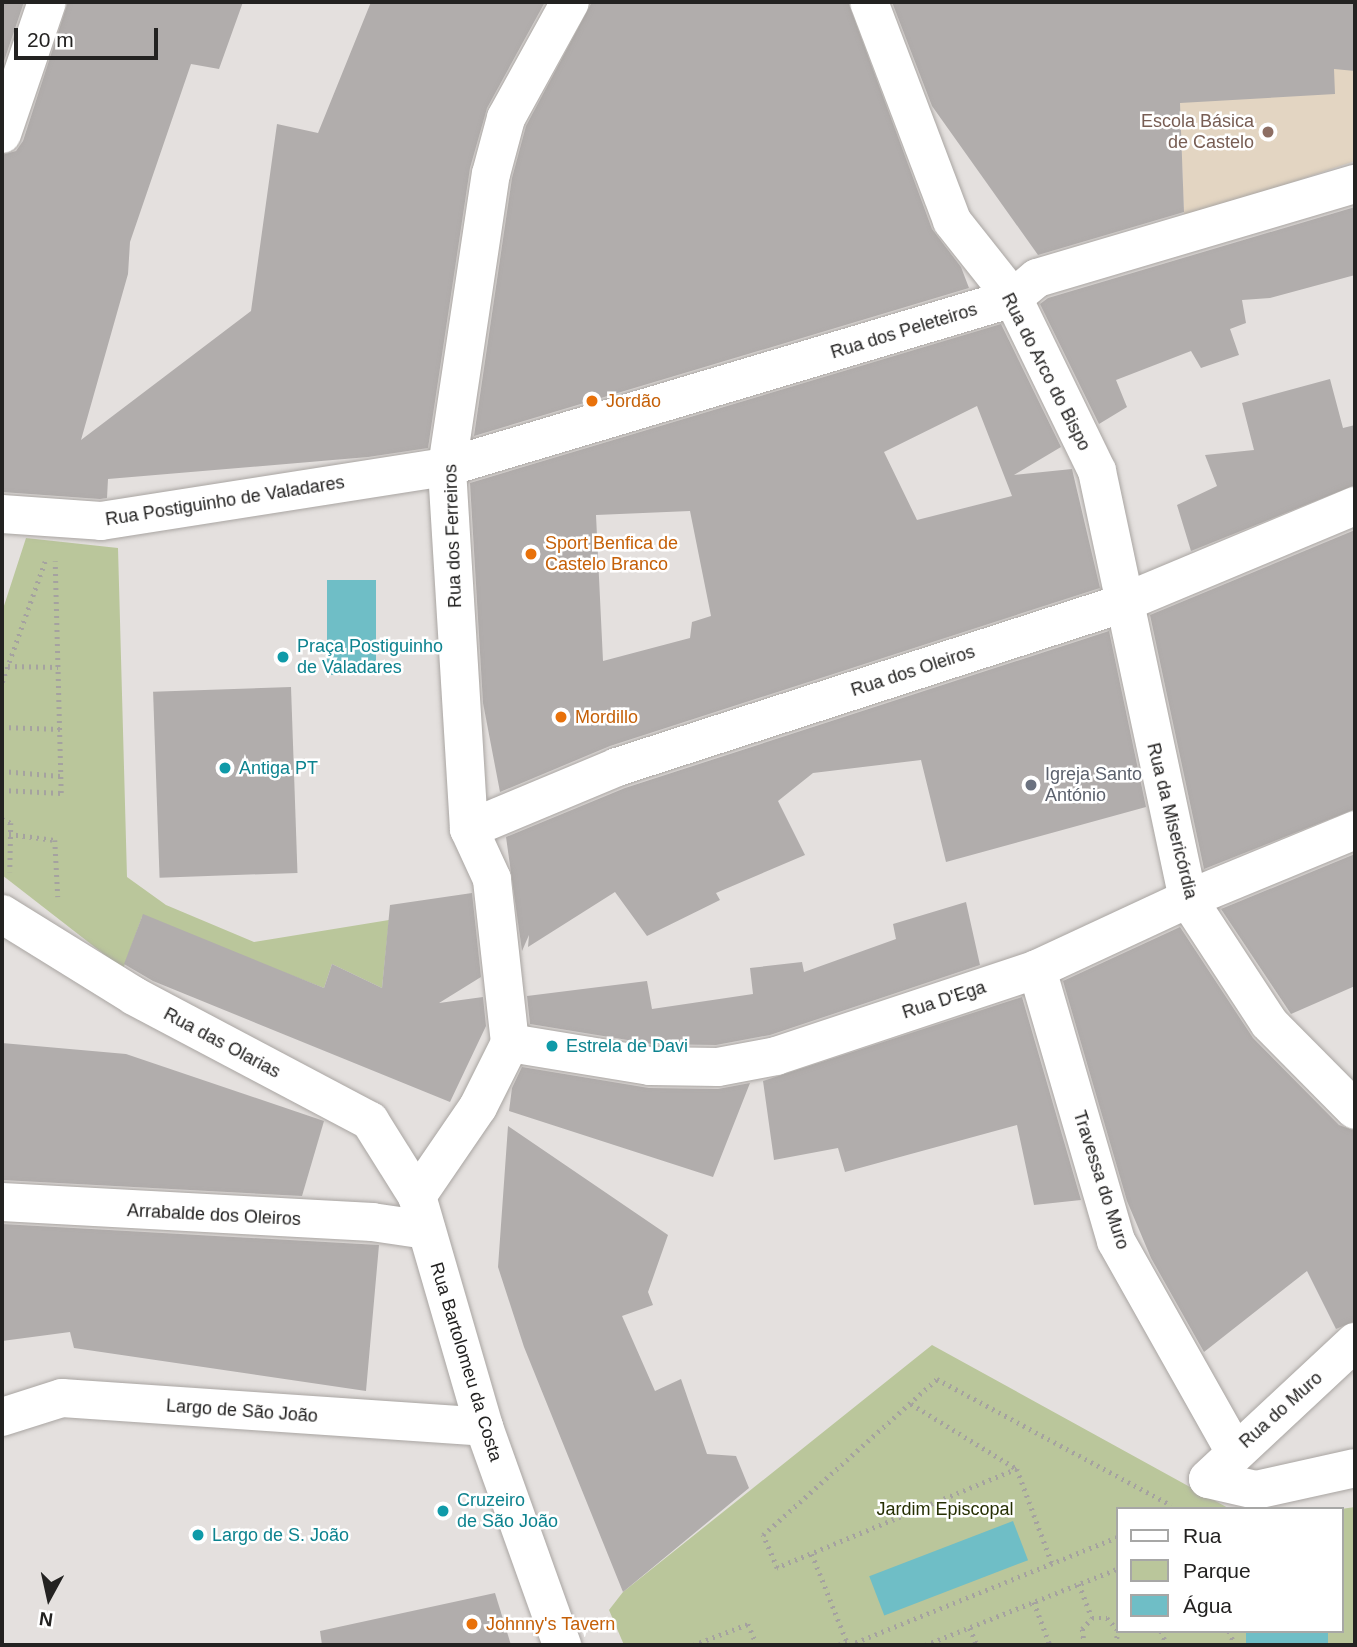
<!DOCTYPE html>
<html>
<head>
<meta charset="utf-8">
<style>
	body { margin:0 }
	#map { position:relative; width:1357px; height:1647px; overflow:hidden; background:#e4e0de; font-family:Helvetica,sans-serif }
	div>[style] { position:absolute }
	.education>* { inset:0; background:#e3d5c2 }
	.green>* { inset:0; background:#bac69b }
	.water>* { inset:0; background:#6fbec6; transform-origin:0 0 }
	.building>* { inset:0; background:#b1adac; transform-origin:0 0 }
	.path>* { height:4.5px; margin-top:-2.25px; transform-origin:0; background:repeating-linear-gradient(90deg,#a5a2a0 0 2px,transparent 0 7px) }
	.roads { filter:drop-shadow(0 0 2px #a9a5a2) drop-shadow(0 0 2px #a9a5a2) }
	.minor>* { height:38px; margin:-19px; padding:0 19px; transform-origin:19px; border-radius:19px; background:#fff }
	.major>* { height:38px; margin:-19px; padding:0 19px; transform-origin:19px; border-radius:19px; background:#fff }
	.dots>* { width:19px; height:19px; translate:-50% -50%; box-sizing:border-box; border:4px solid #fff; border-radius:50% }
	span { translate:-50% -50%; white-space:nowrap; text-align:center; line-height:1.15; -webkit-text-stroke:5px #fff; paint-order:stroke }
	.education-label { font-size:18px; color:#785e54 }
	.right { translate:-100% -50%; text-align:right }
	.street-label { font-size:18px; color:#232221 }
	.food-label { font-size:18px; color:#c56008 }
	.left { translate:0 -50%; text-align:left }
	.culture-label { font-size:18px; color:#0d838f }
	.worship-label { font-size:18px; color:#5b616d }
	.park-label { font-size:18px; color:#262f03 }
	.frame { position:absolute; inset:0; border:4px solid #232221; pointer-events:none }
	.legend { position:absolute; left:1116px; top:1507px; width:228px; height:126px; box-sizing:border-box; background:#fff; border:2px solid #a7a7a6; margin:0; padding:9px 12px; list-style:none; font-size:21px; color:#232221 }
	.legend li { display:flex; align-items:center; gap:14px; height:35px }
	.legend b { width:35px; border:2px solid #a7a7a6 }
	.north { position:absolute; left:14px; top:1563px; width:70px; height:70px; -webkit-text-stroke:5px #fff; paint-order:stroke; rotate:188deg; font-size:19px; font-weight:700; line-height:28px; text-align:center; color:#232221 }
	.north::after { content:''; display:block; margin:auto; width:24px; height:32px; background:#232221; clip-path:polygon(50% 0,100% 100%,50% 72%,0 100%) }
	.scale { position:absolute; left:14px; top:28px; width:144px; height:32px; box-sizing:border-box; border:4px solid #232221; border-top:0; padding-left:9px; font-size:21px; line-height:24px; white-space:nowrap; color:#232221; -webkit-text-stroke:5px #fff; paint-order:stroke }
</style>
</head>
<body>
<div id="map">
	<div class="education">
		<div style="clip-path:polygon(1049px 2px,1355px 2px,1355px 161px,1184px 219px,1180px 104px,1148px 104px,1050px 71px)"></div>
	</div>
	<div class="green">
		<div style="clip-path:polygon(26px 538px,118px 548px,127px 877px,166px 905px,254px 942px,389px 920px,382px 988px,332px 964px,324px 988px,142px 917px,123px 969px,2px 875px,2px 612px)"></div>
		<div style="clip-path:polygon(932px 1345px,1230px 1509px,1117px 1509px,1117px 1631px,1341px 1631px,1341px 1509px,1355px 1507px,1355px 1645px,624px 1645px,609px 1610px,623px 1592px)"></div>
	</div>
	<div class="water">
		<div style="left:327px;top:580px;width:49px;height:95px"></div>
		<div style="left:1013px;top:1521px;width:42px;height:154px;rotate:69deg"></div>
		<div style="left:1246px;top:1631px;width:82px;height:15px"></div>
	</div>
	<div class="building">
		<div style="clip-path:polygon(2px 2px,24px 2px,2px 67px)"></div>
		<div style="clip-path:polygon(68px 2px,243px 2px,219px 69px,191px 64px,130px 242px,128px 274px,81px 440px,251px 311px,277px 124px,318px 133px,371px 2px,545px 2px,487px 108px,470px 168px,428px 448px,368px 457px,108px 479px,107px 498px,100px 499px,2px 492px,2px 155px,16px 151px,23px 141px)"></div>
		<div style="clip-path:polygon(592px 2px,848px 2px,932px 229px,961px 267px,969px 288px,474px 436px,512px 178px,526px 126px)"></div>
		<div style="clip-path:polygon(892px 2px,1355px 2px,1355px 71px,1334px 69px,1335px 94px,1180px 103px,1184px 212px,1038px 255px,932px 106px)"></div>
		<div style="clip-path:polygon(1355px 207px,1355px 275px,1270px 298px,1242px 300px,1246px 323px,1230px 329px,1239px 355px,1201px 368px,1191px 351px,1116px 380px,1127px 407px,1099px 424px,1040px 304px,1048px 298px)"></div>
		<div style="clip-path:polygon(evenodd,1001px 324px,1061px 447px,1014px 475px,1072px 469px,1100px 588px,610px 746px,500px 792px,483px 703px,470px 483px,1001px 324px,977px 406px,1012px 496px,917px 520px,884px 452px,977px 406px,1001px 324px,690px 511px,711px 616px,692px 622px,690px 638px,603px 661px,596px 515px,690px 511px)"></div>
		<div style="clip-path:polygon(1330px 379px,1343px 428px,1355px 425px,1355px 485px,1191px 551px,1177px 505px,1217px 486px,1205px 455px,1254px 450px,1242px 403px)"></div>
		<div style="clip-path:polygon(1355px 530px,1355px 809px,1204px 869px,1150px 615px)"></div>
		<div style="clip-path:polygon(1109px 631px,1146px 807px,946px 862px,921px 760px,813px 773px,778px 801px,805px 855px,716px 893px,720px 900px,647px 936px,615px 892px,528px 947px,529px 935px,522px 951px,506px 837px,625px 788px)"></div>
		<div style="left:291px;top:687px;width:186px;height:138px;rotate:88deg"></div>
		<div style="clip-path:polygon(1355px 854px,1355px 986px,1291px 1014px,1221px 909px)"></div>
		<div style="clip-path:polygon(472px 893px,481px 977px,439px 1003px,483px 997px,486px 1026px,450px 1102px,153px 981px,124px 964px,143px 914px,324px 988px,332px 964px,382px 988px,390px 905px)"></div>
		<div style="clip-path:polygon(966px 902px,980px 965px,770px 1035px,716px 1045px,652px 1044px,530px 1024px,527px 996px,647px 981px,652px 1009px,753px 994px,750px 968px,802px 962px,804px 972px,896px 939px,893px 924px)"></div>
		<div style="clip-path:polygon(1180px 927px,1253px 1038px,1339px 1125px,1355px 1131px,1355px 1321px,1336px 1329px,1307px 1271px,1204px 1352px,1151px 1258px,1127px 1201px,1063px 981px)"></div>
		<div style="clip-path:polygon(1022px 997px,1081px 1200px,1034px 1205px,1017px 1125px,845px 1172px,838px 1148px,774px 1160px,763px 1081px)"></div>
		<div style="clip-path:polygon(2px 1043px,126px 1054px,324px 1121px,302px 1196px,2px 1180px)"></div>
		<div style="clip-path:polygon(522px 1067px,649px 1088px,718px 1089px,750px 1083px,713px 1177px,509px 1111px,512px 1088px)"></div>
		<div style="clip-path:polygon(508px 1126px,668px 1235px,648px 1292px,653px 1305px,622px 1316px,655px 1391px,681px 1379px,707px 1454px,736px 1456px,749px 1488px,623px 1592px,524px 1347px,498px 1267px)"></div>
		<div style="clip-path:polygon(2px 1224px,379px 1245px,366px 1391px,74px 1348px,70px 1332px,2px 1341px)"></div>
		<div style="clip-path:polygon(495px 1593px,511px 1645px,322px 1645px,320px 1631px)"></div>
	</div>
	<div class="path">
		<div style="left:8px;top:666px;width:50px;rotate:1.1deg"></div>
		<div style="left:2px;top:682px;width:128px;rotate:-70.4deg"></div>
		<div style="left:2px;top:727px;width:58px;rotate:2deg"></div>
		<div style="left:2px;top:771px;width:59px;rotate:4.8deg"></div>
		<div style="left:2px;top:790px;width:59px;rotate:2.9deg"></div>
		<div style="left:61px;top:793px;width:232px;rotate:-91.5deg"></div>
		<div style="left:2px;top:819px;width:10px;rotate:24deg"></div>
		<div style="left:11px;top:823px;width:49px;rotate:91.2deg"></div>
		<div style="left:2px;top:833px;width:53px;rotate:7.5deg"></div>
		<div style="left:55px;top:840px;width:57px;rotate:87deg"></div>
		<div style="left:911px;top:1404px;width:124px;rotate:31.5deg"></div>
		<div style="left:1017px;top:1469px;width:260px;rotate:157.6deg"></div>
		<div style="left:777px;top:1568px;width:36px;rotate:-113deg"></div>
		<div style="left:763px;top:1535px;width:234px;rotate:-41.9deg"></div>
		<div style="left:937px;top:1379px;width:266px;rotate:28.3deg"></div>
		<div style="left:1017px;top:1469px;width:100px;rotate:69.6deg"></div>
		<div style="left:812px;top:1554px;width:95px;rotate:68.3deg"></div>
		<div style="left:847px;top:1642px;width:9px;rotate:159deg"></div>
		<div style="left:1079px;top:1584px;width:36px;rotate:69deg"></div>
		<div style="left:1034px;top:1602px;width:46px;rotate:69.6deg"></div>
		<div style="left:970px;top:1628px;width:18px;rotate:68deg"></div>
		<div style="left:1161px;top:1631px;width:15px;rotate:67deg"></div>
		<div style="left:1229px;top:1631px;width:15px;rotate:67deg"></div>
		<div style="left:693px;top:1645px;width:59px;rotate:-20.9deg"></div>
		<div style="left:748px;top:1624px;width:23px;rotate:67deg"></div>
		<div style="left:849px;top:1645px;width:289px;rotate:-21.9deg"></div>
		<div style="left:925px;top:1645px;width:206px;rotate:-21.6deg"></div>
		<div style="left:1084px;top:1645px;width:16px;rotate:-97deg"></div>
		<div style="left:1082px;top:1629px;width:15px;rotate:-48deg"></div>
		<div style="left:1092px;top:1618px;width:15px"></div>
		<div style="left:1107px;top:1618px;width:15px;rotate:48deg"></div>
		<div style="left:1115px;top:1645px;width:14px;rotate:-78deg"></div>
	</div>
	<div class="roads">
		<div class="minor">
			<div style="left:869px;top:2px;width:234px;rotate:69.2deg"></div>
			<div style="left:952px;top:221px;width:98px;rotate:51.6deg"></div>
			<div style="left:1013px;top:298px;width:192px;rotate:64.1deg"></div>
			<div style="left:1097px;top:471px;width:438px;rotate:78deg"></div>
			<div style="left:1188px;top:899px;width:148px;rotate:56.8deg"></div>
			<div style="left:1269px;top:1023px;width:122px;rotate:45.3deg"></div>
			<div style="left:2px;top:134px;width:139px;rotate:-71.2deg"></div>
			<div style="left:2px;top:514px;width:99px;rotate:4deg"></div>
			<div style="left:101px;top:521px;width:350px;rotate:-8.9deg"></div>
			<div style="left:447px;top:467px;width:591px;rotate:-16.62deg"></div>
			<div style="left:1013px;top:298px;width:31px;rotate:-40deg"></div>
			<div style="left:1037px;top:278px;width:332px;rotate:-16.5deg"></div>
			<div style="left:469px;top:829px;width:160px;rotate:-22.7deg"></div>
			<div style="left:617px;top:767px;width:527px;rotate:-17.92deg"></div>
			<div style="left:1118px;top:605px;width:257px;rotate:-22.7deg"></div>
			<div style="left:1037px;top:969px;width:283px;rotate:73.8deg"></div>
			<div style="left:1116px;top:1241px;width:242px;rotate:60.6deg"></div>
			<div style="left:510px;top:1043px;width:165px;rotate:-96.3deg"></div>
			<div style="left:492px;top:879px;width:55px;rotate:-114.7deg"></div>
			<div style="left:469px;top:829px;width:363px;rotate:-93.5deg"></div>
			<div style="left:447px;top:467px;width:296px;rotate:-81.5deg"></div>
			<div style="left:491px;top:174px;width:58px;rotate:-75deg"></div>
			<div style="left:506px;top:118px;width:132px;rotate:-61.1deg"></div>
			<div style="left:510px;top:1043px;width:142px;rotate:9.3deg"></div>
			<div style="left:650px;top:1066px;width:68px;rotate:0.8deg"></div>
			<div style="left:718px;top:1067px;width:59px;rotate:-10.7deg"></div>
			<div style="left:776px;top:1056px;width:275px;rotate:-18.4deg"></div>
			<div style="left:1037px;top:969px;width:166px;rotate:-24.9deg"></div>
			<div style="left:1188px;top:899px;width:181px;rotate:-22.4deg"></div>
			<div style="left:417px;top:1196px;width:108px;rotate:-55.6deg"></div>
			<div style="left:478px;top:1107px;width:72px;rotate:-63.4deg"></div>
			<div style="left:2px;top:1202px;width:371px;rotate:3.1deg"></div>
			<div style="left:372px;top:1222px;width:55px;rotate:8.4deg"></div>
			<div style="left:2px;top:1417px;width:63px;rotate:-17.6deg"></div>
			<div style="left:62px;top:1398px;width:423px;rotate:3.9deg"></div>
			<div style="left:1208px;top:1479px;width:201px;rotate:-43deg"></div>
			<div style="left:1208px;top:1479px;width:49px;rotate:12.9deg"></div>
			<div style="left:1256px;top:1490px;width:101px;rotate:-12.5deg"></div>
		</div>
		<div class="major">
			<div style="left:2px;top:914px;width:155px;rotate:31.8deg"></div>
			<div style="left:134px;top:996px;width:267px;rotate:27.9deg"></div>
			<div style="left:370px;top:1121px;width:89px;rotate:57.9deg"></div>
			<div style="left:417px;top:1196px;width:241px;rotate:73.8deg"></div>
			<div style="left:484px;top:1427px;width:232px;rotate:70.3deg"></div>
		</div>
	</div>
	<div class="dots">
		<div style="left:1268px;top:132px;background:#8d6e63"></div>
		<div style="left:592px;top:401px;background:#e8710a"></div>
		<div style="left:531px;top:554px;background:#e8710a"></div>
		<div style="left:283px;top:657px;background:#0f9aa8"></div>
		<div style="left:561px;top:717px;background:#e8710a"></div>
		<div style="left:225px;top:768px;background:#0f9aa8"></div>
		<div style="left:1031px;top:785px;background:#6b7280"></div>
		<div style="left:552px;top:1046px;background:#0f9aa8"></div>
		<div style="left:443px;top:1511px;background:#0f9aa8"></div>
		<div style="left:198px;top:1535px;background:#0f9aa8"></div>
		<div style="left:472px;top:1624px;background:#e8710a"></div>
	</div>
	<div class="education-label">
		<span class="right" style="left:1254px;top:132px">Escola Básica<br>de Castelo</span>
	</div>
	<div class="street-label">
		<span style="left:904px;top:331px;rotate:-17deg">Rua dos Peleteiros</span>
		<span style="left:1046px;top:372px;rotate:63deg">Rua do Arco do Bispo</span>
		<span style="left:225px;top:501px;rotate:-9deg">Rua Postiguinho de Valadares</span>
		<span style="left:453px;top:536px;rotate:-92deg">Rua dos Ferreiros</span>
		<span style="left:913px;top:671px;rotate:-18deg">Rua dos Oleiros</span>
		<span style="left:1172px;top:821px;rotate:76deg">Rua da Misericórdia</span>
		<span style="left:944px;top:1000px;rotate:-18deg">Rua D'Ega</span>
		<span style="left:222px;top:1043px;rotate:28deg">Rua das Olarias</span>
		<span style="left:1101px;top:1180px;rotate:72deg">Travessa do Muro</span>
		<span style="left:214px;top:1215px;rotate:3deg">Arrabalde dos Oleiros</span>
		<span style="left:466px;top:1362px;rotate:73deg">Rua Bartolomeu da Costa</span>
		<span style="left:1281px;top:1410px;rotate:-42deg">Rua do Muro</span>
		<span style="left:242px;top:1411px;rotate:4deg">Largo de São João</span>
	</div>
	<div class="food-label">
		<span class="left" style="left:606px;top:401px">Jordão</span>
		<span class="left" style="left:545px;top:554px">Sport Benfica de<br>Castelo Branco</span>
		<span class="left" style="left:575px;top:717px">Mordillo</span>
		<span class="left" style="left:486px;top:1624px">Johnny's Tavern</span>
	</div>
	<div class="culture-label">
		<span class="left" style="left:297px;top:657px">Praça Postiguinho<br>de Valadares</span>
		<span class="left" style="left:239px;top:768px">Antiga PT</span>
		<span class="left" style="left:566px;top:1046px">Estrela de Davi</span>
		<span class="left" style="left:457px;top:1511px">Cruzeiro<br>de São João</span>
		<span class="left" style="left:212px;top:1535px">Largo de S. João</span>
	</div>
	<div class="worship-label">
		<span class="left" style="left:1045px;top:785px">Igreja Santo<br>António</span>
	</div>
	<div class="park-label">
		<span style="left:945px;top:1509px">Jardim Episcopal</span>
	</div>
	<div class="frame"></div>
	<ul class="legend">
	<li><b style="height:9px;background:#fff"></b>Rua</li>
	<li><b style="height:19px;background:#bac69b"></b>Parque</li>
	<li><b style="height:19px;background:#6fbec6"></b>Água</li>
	</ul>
	<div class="north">N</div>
	<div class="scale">20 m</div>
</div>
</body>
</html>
